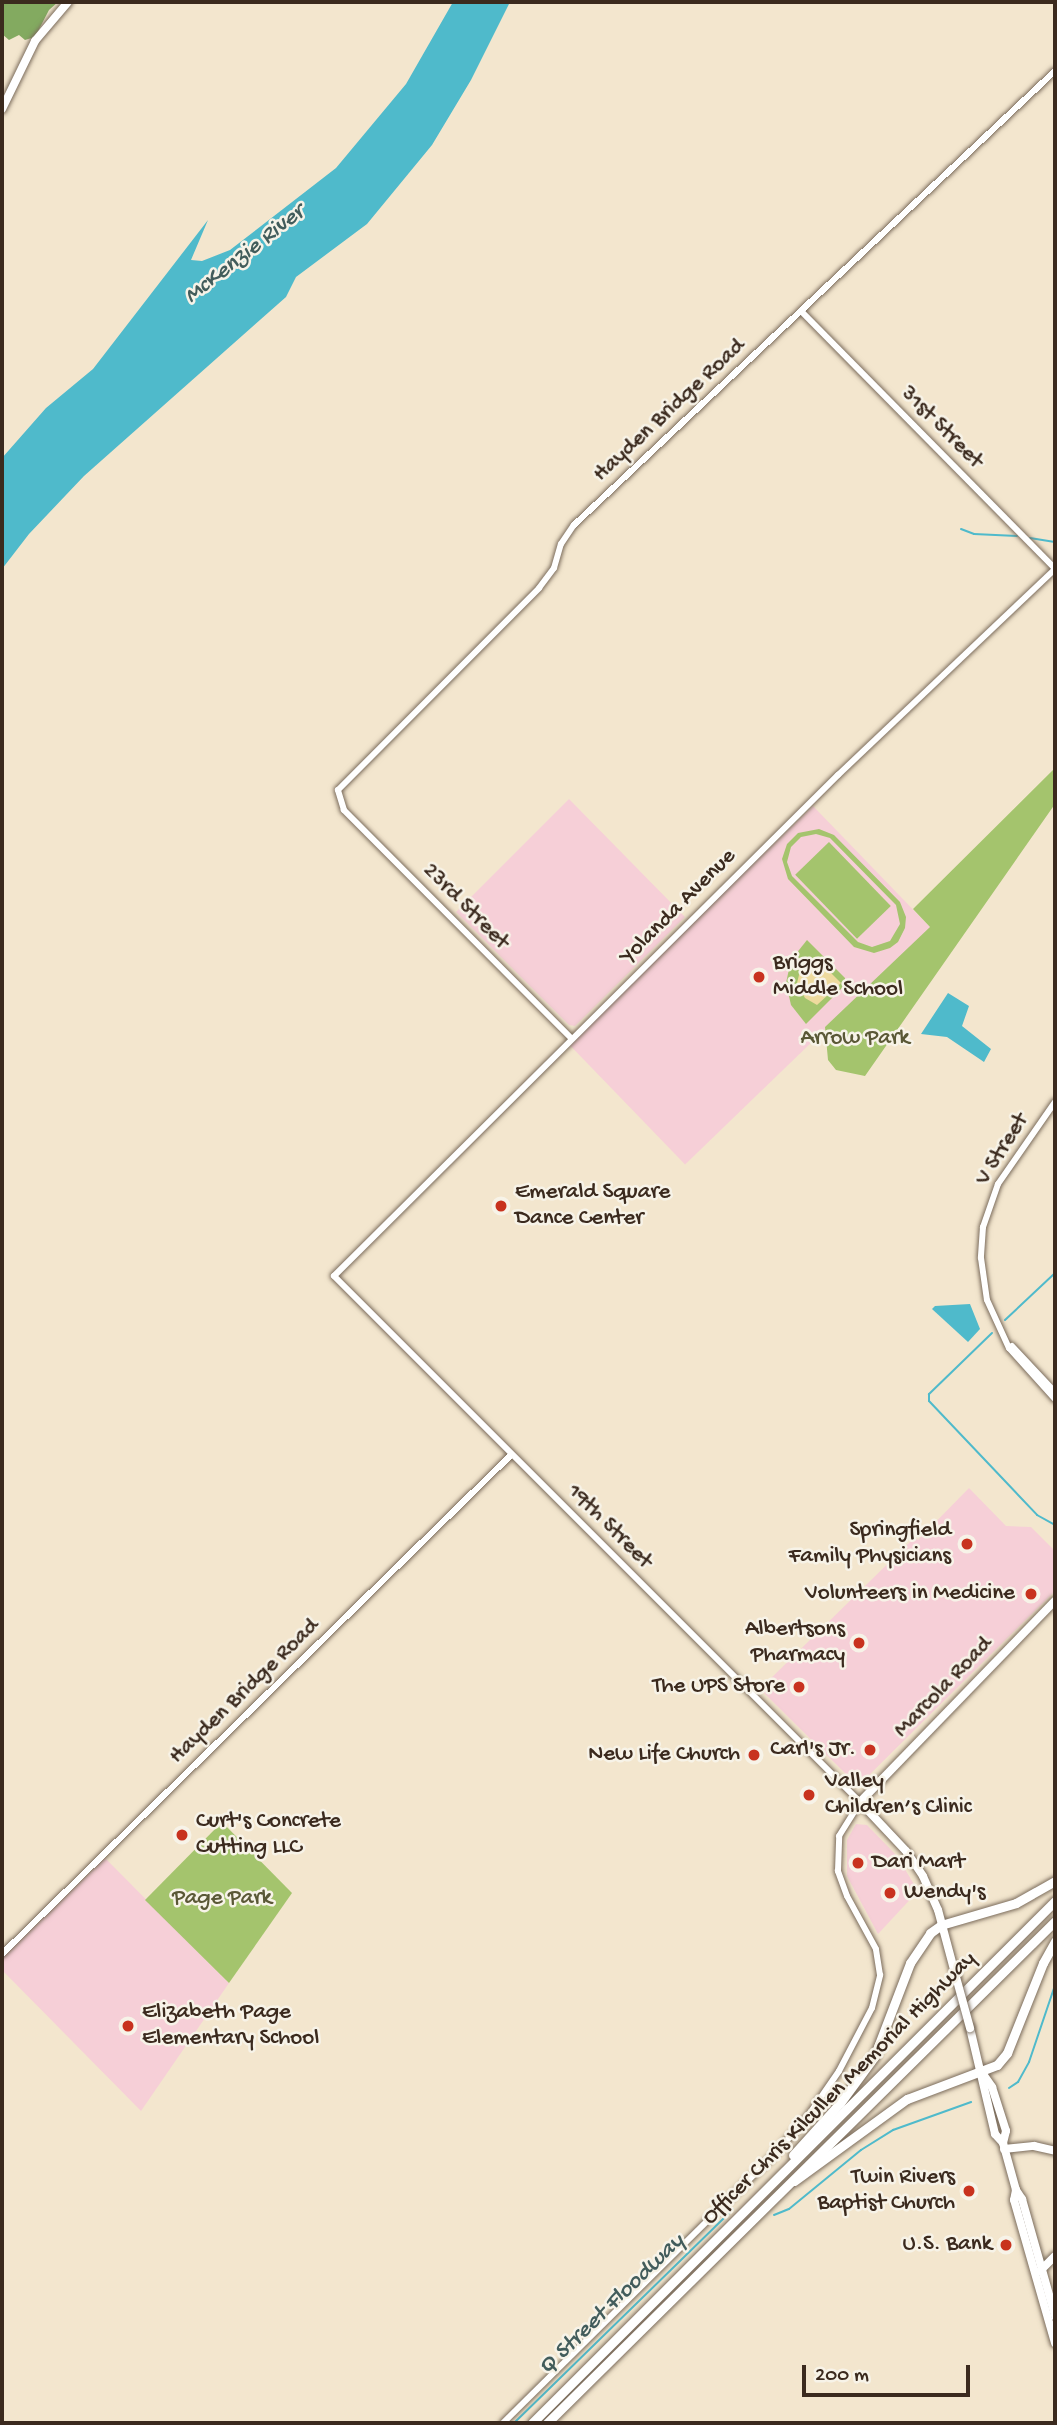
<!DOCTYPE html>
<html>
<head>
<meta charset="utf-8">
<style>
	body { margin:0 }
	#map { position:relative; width:1057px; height:2425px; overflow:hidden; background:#f3e6ce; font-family:"Gochi Hand",sans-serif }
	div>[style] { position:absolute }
	.built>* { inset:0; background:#f6cfd7; transform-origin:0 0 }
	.green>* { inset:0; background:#a4c46d; transform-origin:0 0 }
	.forest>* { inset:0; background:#83aa60 }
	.sand>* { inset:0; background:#eeda9e }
	.water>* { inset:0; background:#4fbacb }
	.stream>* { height:2px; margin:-1px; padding:0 1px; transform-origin:1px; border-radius:1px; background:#4fbacb }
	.roads { filter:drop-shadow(0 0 2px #7b6c5c) drop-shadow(0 0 2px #7b6c5c) }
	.minor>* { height:6px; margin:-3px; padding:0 3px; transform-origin:3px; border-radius:3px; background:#fff }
	.major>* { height:8px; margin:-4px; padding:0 4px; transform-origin:4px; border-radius:4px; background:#fff }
	.highway>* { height:9px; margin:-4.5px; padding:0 4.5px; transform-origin:4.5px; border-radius:4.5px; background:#fff }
	.bridges { filter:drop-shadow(0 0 2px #7b6c5c) drop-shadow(0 0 2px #7b6c5c) }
	.major-bridge>* { height:8px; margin:-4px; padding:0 4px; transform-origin:4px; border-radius:4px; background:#fff }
	.dots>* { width:19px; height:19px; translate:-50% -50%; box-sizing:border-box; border:4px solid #f7f3e8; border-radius:50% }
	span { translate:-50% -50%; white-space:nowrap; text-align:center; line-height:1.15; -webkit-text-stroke:5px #f7f3e8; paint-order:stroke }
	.street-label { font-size:23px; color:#3b2a1e }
	.poi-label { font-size:23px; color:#3b2a1e }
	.left { translate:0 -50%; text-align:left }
	.right { translate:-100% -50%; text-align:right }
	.park-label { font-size:23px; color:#5a5836 }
	.water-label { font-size:24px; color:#425c5b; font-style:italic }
	.frame { position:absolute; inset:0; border:4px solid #3b2a1e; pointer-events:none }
	.scale { position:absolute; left:802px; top:2365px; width:168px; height:32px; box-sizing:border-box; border:4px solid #3b2a1e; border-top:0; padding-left:9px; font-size:21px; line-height:24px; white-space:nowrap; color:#3b2a1e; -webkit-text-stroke:5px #f7f3e8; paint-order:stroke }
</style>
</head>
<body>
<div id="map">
	<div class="built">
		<div style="clip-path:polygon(569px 799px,685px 917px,575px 1026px,569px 1025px,456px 912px)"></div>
		<div style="left:813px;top:806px;width:169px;height:341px;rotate:46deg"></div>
		<div style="clip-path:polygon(969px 1488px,1006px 1526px,1031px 1527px,1055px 1551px,1055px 1591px,861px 1783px,856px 1784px,760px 1689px,915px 1537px,918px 1540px)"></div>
		<div style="clip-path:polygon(856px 1824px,867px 1825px,897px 1856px,918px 1891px,878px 1934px,847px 1876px,847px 1840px)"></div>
		<div style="clip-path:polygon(105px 1858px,229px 1983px,141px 2111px,2px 1970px,2px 1958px)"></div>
	</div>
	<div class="green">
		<div style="clip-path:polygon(1055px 768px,1055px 804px,865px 1076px,836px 1070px,828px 1060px,825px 1027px,930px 927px,913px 909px)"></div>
		<div style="clip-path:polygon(evenodd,819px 829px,834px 835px,900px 902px,906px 917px,905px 928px,898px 942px,890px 948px,874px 953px,854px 947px,788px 879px,782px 859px,787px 844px,798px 833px,819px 829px,816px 834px,830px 838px,896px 905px,900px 924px,890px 941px,872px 947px,858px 942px,792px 876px,787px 862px,791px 847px,801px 837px,816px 834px)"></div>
		<div style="left:829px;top:842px;width:89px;height:47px;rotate:46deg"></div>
		<div style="clip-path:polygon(807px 940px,845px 978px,845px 985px,806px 1024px,791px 1005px,786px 983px,791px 960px)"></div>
		<div style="clip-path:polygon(222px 1822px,292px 1893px,229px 1983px,145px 1900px)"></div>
	</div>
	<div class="forest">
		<div style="clip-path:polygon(2px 2px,58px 2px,49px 10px,35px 37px,25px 40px,19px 35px,9px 40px,2px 34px)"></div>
	</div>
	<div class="sand">
		<div style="clip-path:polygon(816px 958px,841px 983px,817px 1005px,805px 998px,797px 983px,800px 971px)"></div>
	</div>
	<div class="water">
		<div style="clip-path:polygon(453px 2px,510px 2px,471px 80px,432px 145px,367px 224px,296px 277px,286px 297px,84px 476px,29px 534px,2px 569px,2px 458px,46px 408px,93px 369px,208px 220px,191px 260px,202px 261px,230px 250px,336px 168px,406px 84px)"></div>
		<div style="clip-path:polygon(948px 993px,969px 1006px,962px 1026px,991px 1049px,984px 1062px,947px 1037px,921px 1034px)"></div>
		<div style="clip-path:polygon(970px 1304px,980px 1329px,968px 1342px,932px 1309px,935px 1306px)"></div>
	</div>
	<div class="stream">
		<div style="left:961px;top:529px;width:14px;rotate:21deg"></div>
		<div style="left:974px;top:534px;width:43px;rotate:2.7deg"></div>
		<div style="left:1030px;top:538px;width:25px;rotate:9deg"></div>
		<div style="left:1005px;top:1320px;width:69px;rotate:-43.2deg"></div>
		<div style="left:992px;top:1333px;width:88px;rotate:135.9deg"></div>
		<div style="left:929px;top:1394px;width:7px;rotate:90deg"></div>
		<div style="left:929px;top:1401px;width:157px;rotate:46.5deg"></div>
		<div style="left:1037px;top:1515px;width:21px;rotate:29deg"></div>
		<div style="left:1009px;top:2088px;width:11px;rotate:-34deg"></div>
		<div style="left:1018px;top:2082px;width:23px;rotate:-61deg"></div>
		<div style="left:1029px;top:2062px;width:81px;rotate:-71.3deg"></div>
		<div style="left:774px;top:2215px;width:16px;rotate:-22deg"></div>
		<div style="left:789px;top:2209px;width:93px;rotate:-39.3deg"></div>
		<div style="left:861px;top:2150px;width:38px;rotate:-32deg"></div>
		<div style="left:893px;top:2130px;width:83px;rotate:-19.7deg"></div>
		<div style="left:514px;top:2423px;width:306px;rotate:-44.3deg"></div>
	</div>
	<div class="roads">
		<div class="minor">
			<div style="left:801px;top:311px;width:362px;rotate:45.4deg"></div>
			<div style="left:571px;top:1038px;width:322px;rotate:-134.9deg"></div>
			<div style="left:344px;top:810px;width:21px;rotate:-107deg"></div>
			<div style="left:338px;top:790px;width:285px;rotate:-45.1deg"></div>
			<div style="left:539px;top:588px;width:25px;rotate:-53deg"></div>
			<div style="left:554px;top:568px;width:25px;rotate:-74deg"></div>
			<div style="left:561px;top:544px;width:23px;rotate:-56deg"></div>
			<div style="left:574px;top:525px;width:661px;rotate:-43.35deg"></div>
			<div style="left:1055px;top:1102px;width:100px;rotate:124.8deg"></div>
			<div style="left:998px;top:1184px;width:46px;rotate:109.2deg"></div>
			<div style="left:983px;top:1227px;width:31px;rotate:94deg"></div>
			<div style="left:981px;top:1258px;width:42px;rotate:81.9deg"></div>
			<div style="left:987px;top:1300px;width:53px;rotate:65.4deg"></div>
			<div style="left:1009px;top:1348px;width:69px;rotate:48deg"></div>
			<div style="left:1012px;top:1346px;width:63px;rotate:46.9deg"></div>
			<div style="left:2px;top:1954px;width:713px;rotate:-44.43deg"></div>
			<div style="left:503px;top:2423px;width:374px;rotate:-44.7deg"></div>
			<div style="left:769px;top:2160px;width:55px;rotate:-47.9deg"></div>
			<div style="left:806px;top:2119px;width:58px;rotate:-55.5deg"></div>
			<div style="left:839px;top:2071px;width:71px;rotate:-62.4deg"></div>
			<div style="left:872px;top:2008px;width:34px;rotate:-76deg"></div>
			<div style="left:880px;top:1975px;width:26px;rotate:-99deg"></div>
			<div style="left:876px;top:1949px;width:60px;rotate:-118.7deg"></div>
			<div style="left:847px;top:1896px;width:27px;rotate:-110deg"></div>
			<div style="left:838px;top:1871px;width:35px;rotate:-88deg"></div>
			<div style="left:839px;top:1836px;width:40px;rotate:-58deg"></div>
			<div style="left:860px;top:1802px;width:744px;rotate:-135deg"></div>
			<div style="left:334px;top:1276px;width:711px;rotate:-44.83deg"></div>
			<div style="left:838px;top:775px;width:299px;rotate:-43.5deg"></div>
		</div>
		<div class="major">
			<div style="left:2px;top:109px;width:76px;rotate:-64.1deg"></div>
			<div style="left:35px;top:41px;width:51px;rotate:-49.8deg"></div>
			<div style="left:956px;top:1977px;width:69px;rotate:-105deg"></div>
			<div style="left:938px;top:1910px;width:37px;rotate:-114deg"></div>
			<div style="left:923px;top:1876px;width:30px;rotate:-124deg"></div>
			<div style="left:906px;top:1851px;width:67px;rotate:-133.2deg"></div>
			<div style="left:860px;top:1802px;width:280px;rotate:-45.9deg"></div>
			<div style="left:970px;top:2028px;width:109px;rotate:76.7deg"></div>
			<div style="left:995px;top:2134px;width:12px;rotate:48deg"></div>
			<div style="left:1003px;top:2143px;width:49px;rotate:74.5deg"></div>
			<div style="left:1016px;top:2190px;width:11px;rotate:56deg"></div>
			<div style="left:1022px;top:2199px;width:122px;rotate:74.2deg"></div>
			<div style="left:983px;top:2074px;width:16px;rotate:55deg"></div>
			<div style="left:992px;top:2087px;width:46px;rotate:72.3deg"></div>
			<div style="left:1006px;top:2131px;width:12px;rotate:104deg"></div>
			<div style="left:1004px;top:2149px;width:30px;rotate:-6deg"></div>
			<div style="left:1034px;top:2146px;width:22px;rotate:13deg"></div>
			<div style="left:1016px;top:2190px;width:10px;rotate:101deg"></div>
			<div style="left:1014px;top:2200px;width:149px;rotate:74deg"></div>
			<div style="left:1040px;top:2271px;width:21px;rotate:-45deg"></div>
		</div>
		<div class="highway">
			<div style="left:793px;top:2155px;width:70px;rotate:-47.9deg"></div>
			<div style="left:840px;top:2103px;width:57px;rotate:-53.5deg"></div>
			<div style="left:874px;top:2057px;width:101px;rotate:-69deg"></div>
			<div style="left:910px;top:1963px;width:36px;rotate:-56deg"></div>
			<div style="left:930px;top:1933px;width:14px;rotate:-36deg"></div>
			<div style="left:941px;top:1925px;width:78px;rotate:-16.3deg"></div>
			<div style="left:1016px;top:1903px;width:45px;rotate:-29.4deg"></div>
			<div style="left:794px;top:2181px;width:140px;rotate:-36deg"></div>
			<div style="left:907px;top:2099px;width:96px;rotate:-20.7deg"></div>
			<div style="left:997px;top:2065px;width:16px;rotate:-50deg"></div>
			<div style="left:1007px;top:2053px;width:97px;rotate:-68.2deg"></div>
			<div style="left:1043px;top:1963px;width:25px;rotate:-61deg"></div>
			<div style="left:532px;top:2423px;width:739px;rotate:-44.95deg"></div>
			<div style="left:547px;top:2423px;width:714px;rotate:-44.66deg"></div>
		</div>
	</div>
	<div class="bridges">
		<div class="major-bridge">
			<div style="left:956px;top:1977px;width:53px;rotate:74.6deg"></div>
		</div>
	</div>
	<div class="dots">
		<div style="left:759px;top:977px;background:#c8321e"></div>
		<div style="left:501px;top:1206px;background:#c8321e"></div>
		<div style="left:967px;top:1544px;background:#c8321e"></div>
		<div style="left:1031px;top:1594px;background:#c8321e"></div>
		<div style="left:859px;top:1643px;background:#c8321e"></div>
		<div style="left:799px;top:1687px;background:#c8321e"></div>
		<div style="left:870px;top:1750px;background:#c8321e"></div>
		<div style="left:754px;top:1755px;background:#c8321e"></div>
		<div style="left:809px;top:1795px;background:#c8321e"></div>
		<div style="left:182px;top:1835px;background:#c8321e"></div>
		<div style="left:858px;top:1863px;background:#c8321e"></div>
		<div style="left:890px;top:1893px;background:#c8321e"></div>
		<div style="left:128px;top:2026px;background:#c8321e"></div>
		<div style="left:969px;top:2191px;background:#c8321e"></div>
		<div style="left:1006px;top:2245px;background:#c8321e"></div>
	</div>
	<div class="street-label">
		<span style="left:670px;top:411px;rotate:-43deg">Hayden Bridge Road</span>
		<span style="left:941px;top:428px;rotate:45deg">31st Street</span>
		<span style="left:465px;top:907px;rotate:45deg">23rd Street</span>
		<span style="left:679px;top:907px;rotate:-45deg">Yolanda Avenue</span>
		<span style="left:1003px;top:1150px;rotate:-58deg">V Street</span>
		<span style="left:609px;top:1527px;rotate:45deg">19th Street</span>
		<span style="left:944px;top:1688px;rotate:-46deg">Marcola Road</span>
		<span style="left:245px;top:1692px;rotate:-44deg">Hayden Bridge Road</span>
		<span style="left:840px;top:2089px;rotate:-45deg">Officer Chris Kilcullen Memorial Highway</span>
	</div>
	<div class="poi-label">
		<span class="left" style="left:773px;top:977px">Briggs<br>Middle School</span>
		<span class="left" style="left:515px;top:1206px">Emerald Square<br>Dance Center</span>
		<span class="right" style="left:951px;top:1544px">Springfield<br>Family Physicians</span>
		<span class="right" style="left:1015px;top:1594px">Volunteers in Medicine</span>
		<span class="right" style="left:845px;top:1643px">Albertsons<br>Pharmacy</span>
		<span class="right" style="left:785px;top:1687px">The UPS Store</span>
		<span class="right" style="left:856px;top:1750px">Carl's Jr.</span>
		<span class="right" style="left:740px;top:1755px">New Life Church</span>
		<span class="left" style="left:825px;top:1795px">Valley<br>Children’s Clinic</span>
		<span class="left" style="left:196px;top:1835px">Curt's Concrete<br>Cutting LLC</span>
		<span class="left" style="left:872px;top:1863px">Dari Mart</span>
		<span class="left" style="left:904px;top:1893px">Wendy's</span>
		<span class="left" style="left:142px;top:2026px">Elizabeth Page<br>Elementary School</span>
		<span class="right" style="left:955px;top:2191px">Twin Rivers<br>Baptist Church</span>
		<span class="right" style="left:992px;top:2245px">U.S. Bank</span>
	</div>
	<div class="park-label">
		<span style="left:855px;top:1039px">Arrow Park</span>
		<span style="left:222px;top:1899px">Page Park</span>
	</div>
	<div class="water-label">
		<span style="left:245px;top:255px;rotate:-38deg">McKenzie River</span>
		<span style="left:612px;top:2305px;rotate:-44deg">Q Street Floodway</span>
	</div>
	<div class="frame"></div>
	<div class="scale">200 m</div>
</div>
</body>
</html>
